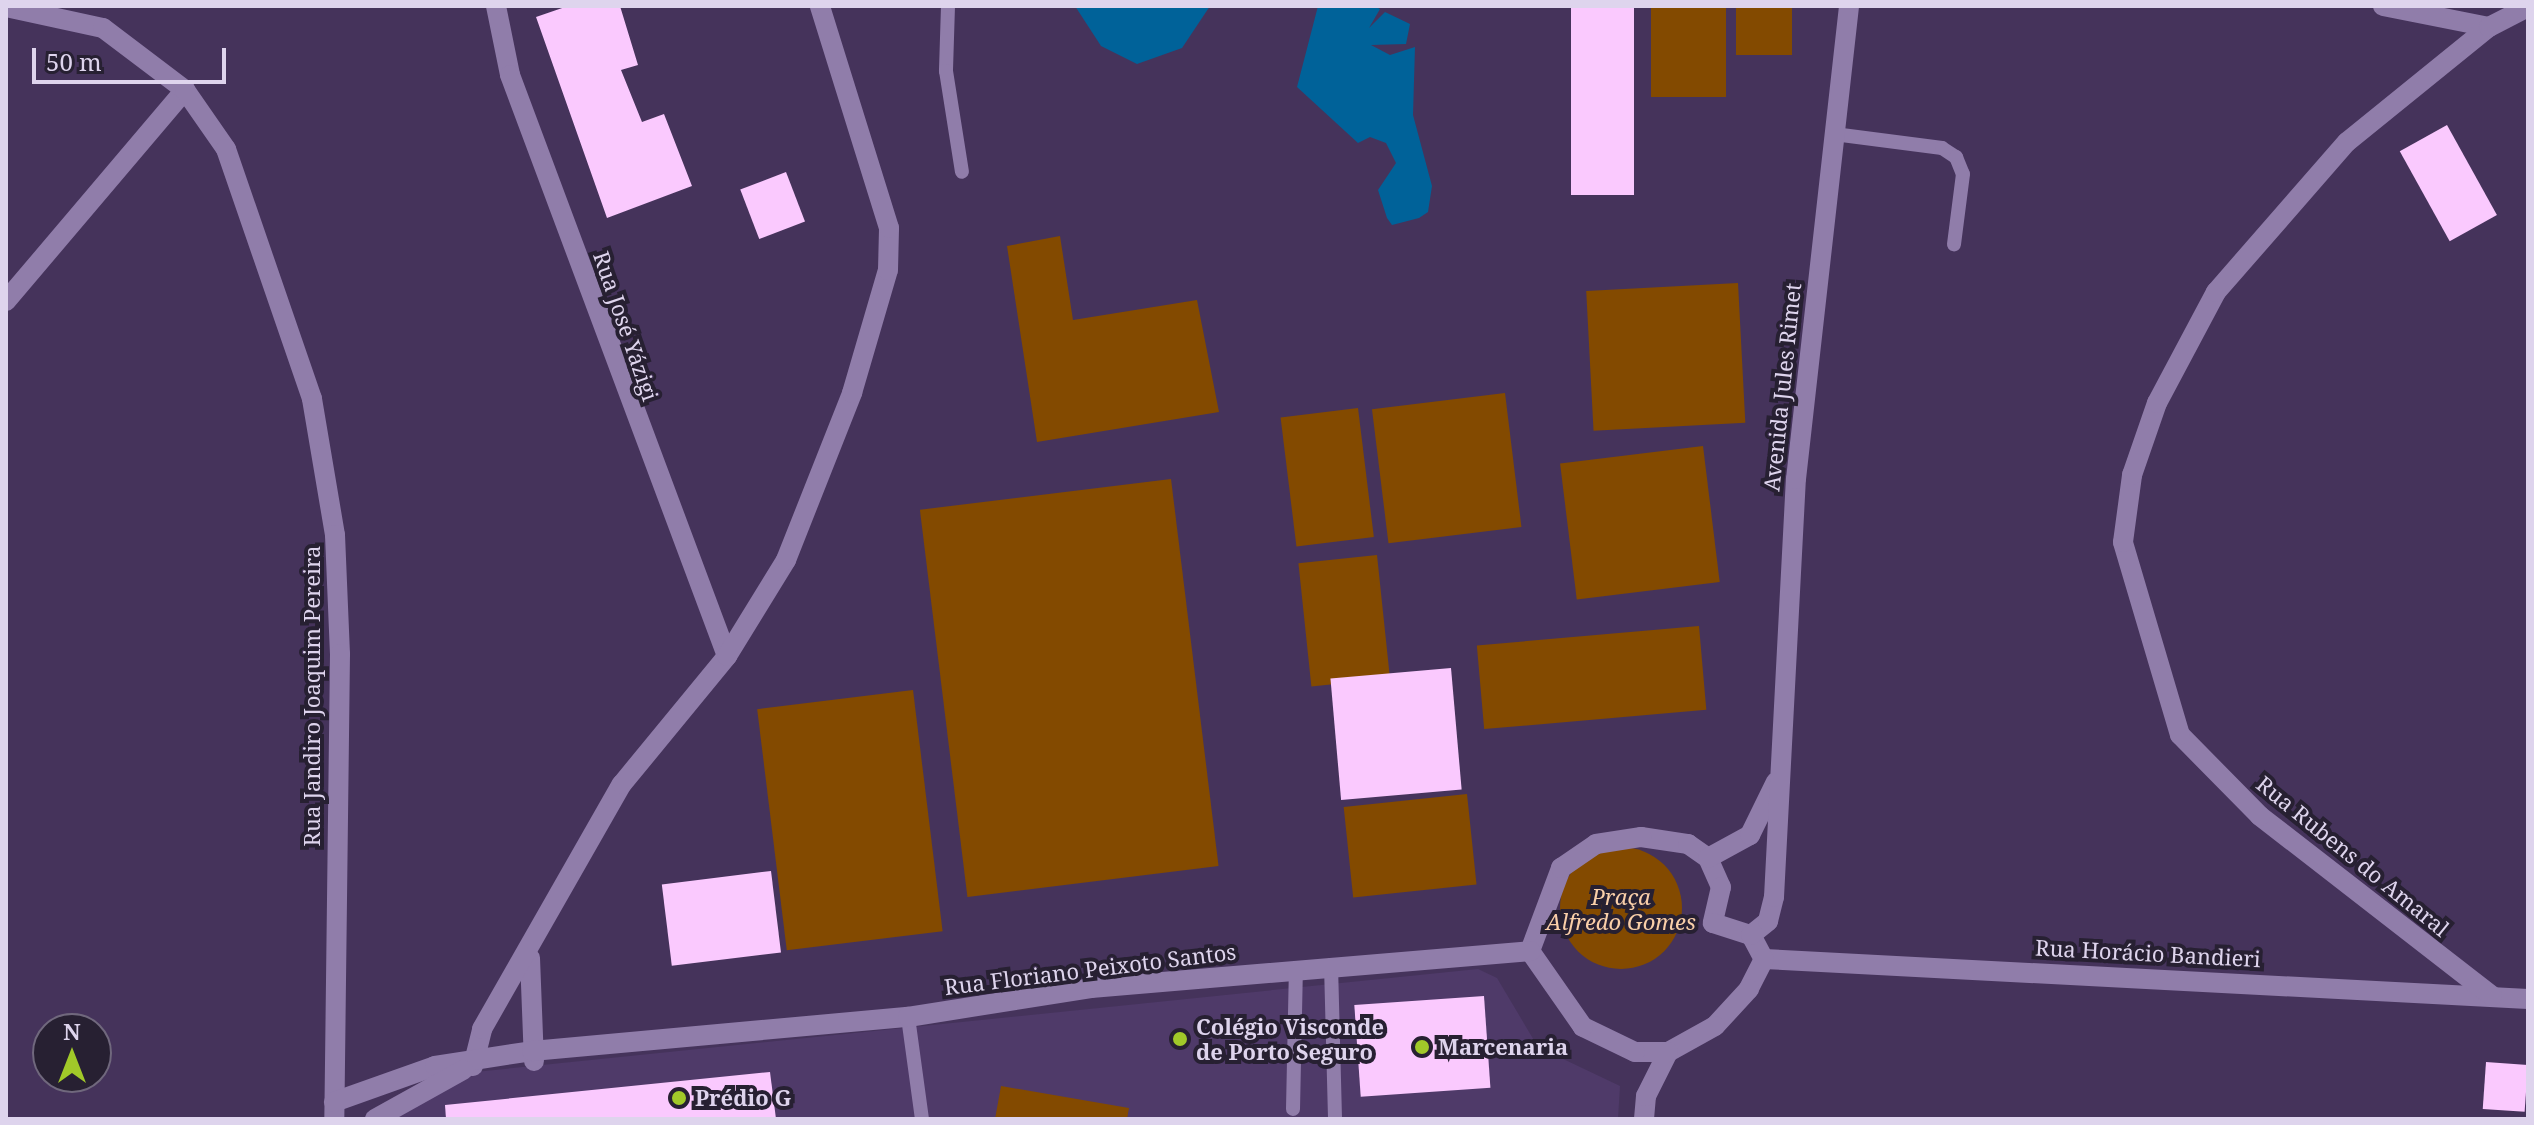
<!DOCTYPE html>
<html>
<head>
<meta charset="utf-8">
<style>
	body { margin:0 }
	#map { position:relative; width:2534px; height:1125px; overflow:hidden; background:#45335b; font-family:"Noto Serif",serif }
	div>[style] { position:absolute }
	.built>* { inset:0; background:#4f3a69 }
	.green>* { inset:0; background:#834a00; transform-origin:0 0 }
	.round { border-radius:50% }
	.water>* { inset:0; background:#006299 }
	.building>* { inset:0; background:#fac9fe; transform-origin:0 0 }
	.service>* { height:14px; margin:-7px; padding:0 7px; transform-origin:7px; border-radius:7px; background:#907daa }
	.minor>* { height:20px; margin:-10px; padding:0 10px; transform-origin:10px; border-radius:10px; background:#907daa }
	.tertiary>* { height:20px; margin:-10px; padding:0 10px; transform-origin:10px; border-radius:10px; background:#907daa }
	.dots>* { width:22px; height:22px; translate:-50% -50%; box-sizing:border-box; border:4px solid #272032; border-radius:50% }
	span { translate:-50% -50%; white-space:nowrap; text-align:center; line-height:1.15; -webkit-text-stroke:8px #272032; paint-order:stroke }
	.street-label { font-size:22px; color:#ded4ed }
	.park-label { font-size:22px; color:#facfa9; font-style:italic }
	.poi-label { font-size:22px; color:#ded4ed; font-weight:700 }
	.left { translate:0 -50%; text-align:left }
	.frame { position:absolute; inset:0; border:8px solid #ded4ed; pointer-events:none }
	.north { position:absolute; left:32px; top:1013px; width:80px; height:80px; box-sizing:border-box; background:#272032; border:2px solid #70687d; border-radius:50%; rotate:0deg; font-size:22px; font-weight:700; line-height:32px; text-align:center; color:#ded4ed }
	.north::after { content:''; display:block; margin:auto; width:28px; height:36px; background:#a1c929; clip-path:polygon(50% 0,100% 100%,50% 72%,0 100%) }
	.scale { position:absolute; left:32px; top:48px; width:194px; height:36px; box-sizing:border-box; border:4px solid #ded4ed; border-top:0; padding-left:10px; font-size:24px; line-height:28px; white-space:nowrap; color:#ded4ed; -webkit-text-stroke:6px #272032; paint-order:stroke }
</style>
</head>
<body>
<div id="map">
	<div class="built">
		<div style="clip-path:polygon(1478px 969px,1497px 978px,1538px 1047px,1620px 1086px,1618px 1119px,389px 1119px,475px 1072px)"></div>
	</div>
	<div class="green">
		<div style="left:1651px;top:6px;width:75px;height:91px"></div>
		<div style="left:1736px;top:6px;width:56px;height:49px"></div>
		<div style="clip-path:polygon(1060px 236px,1073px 320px,1197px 300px,1219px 412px,1037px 442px,1007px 246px)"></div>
		<div style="left:1738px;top:283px;width:140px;height:152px;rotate:87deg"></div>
		<div style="left:1505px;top:393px;width:135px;height:134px;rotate:83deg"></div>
		<div style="left:1358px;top:408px;width:130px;height:78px;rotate:83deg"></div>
		<div style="left:1703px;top:446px;width:137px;height:144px;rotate:83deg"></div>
		<div style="left:1171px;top:479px;width:390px;height:253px;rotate:83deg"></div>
		<div style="left:1377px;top:555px;width:124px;height:79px;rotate:84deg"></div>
		<div style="left:1699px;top:626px;width:84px;height:223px;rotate:85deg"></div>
		<div style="left:913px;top:690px;width:243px;height:157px;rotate:83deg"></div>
		<div style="left:1467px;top:794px;width:91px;height:124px;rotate:84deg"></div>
		<div class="round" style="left:1560px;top:847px;width:122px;height:122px"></div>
		<div style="clip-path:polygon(1001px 1086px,1129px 1108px,1127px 1119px,995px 1119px)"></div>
	</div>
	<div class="water">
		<div style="clip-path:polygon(1075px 6px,1210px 6px,1182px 48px,1137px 64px,1101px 46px)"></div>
		<div style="clip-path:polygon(1318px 6px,1374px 6px,1380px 9px,1369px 28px,1385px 12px,1410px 24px,1406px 44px,1371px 45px,1390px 55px,1415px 47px,1413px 115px,1432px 186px,1428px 212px,1419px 218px,1392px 225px,1387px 218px,1378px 190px,1396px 163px,1386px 143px,1370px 137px,1358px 143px,1297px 87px)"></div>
	</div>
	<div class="building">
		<div style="clip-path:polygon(568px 6px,620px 6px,638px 65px,621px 70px,642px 122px,664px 114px,692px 186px,607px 218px,536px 17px)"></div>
		<div style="left:1571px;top:6px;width:63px;height:189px"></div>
		<div style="left:2447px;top:125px;width:103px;height:54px;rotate:61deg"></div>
		<div style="left:786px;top:172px;width:53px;height:49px;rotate:69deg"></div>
		<div style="left:1451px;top:668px;width:122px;height:121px;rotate:85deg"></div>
		<div style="left:771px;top:871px;width:82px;height:110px;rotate:83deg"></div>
		<div style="left:1484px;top:996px;width:92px;height:130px;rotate:86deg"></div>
		<div style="left:2486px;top:1062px;width:42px;height:47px;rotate:4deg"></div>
		<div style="clip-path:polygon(770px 1072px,776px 1119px,446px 1119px,445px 1105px)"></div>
	</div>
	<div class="service">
		<div style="left:948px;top:6px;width:65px;rotate:91.8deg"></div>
		<div style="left:946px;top:71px;width:102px;rotate:81deg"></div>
		<div style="left:1834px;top:134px;width:109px;rotate:7.4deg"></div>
		<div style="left:1942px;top:148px;width:17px;rotate:33deg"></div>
		<div style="left:1956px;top:157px;width:18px;rotate:68deg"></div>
		<div style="left:1963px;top:174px;width:71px;rotate:97.3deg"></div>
		<div style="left:1331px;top:965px;width:153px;rotate:88.5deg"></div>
		<div style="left:908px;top:1017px;width:103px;rotate:82.2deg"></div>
		<div style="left:1293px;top:1109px;width:141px;rotate:-88.8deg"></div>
	</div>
	<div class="minor">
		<div style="left:496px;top:6px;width:70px;rotate:78.5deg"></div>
		<div style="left:510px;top:75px;width:620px;rotate:69.52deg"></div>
		<div style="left:2383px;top:6px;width:108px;rotate:11.2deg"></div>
		<div style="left:6px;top:301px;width:277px;rotate:-49.7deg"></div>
		<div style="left:530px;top:958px;width:103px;rotate:87.8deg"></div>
		<div style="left:1764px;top:959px;width:765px;rotate:3deg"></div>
		<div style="left:2492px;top:996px;width:294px;rotate:-142.2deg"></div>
		<div style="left:2260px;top:816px;width:114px;rotate:-134.6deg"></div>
		<div style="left:2180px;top:735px;width:201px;rotate:-106.5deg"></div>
		<div style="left:2123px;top:542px;width:68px;rotate:-82.3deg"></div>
		<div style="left:2132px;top:475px;width:76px;rotate:-70.9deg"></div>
		<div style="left:2157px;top:403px;width:126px;rotate:-62deg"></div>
		<div style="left:2216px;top:292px;width:199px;rotate:-48.9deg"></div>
		<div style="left:2347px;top:142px;width:183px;rotate:-39deg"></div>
		<div style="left:2489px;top:27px;width:44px;rotate:-27.1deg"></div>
		<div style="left:473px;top:1066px;width:38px;rotate:-76deg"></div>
		<div style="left:482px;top:1029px;width:282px;rotate:-60.3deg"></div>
		<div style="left:622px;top:784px;width:166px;rotate:-50.6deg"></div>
		<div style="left:727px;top:656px;width:113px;rotate:-58.4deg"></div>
		<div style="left:786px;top:560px;width:180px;rotate:-68.4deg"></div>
		<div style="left:852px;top:393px;width:128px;rotate:-73.7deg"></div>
		<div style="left:888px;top:270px;width:42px;rotate:-88.6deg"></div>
		<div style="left:889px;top:228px;width:232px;rotate:-107.3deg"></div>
		<div style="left:1644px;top:1119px;width:23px;rotate:-85deg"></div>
		<div style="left:1646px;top:1096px;width:49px;rotate:-63.4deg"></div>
	</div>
	<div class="tertiary">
		<div style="left:6px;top:7px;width:99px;rotate:12.2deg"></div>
		<div style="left:103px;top:28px;width:103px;rotate:37.1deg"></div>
		<div style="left:185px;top:90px;width:72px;rotate:55.2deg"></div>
		<div style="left:226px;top:149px;width:264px;rotate:71deg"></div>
		<div style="left:312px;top:399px;width:138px;rotate:80.4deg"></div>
		<div style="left:335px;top:535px;width:119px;rotate:87.6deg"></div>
		<div style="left:340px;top:654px;width:465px;rotate:90.7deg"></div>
		<div style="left:1641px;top:837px;width:48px;rotate:8.5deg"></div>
		<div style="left:1688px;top:844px;width:24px;rotate:35deg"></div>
		<div style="left:1708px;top:858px;width:32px;rotate:66deg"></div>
		<div style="left:1721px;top:887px;width:37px;rotate:103deg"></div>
		<div style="left:1713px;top:923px;width:40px;rotate:18deg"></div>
		<div style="left:1751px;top:935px;width:27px;rotate:62deg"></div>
		<div style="left:1764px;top:959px;width:34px;rotate:117deg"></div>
		<div style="left:1749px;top:989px;width:50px;rotate:132.6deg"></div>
		<div style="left:1715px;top:1026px;width:54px;rotate:151deg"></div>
		<div style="left:1668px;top:1052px;width:33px;rotate:180deg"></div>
		<div style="left:1635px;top:1052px;width:58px;rotate:-154.3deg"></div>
		<div style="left:1583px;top:1027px;width:93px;rotate:-124.9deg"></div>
		<div style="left:1530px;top:951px;width:89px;rotate:-69.5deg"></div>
		<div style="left:1561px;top:868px;width:42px;rotate:-34.4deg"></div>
		<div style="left:1596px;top:844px;width:46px;rotate:-8.8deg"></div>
		<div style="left:1708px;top:858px;width:48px;rotate:-28.7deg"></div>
		<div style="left:1750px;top:835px;width:59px;rotate:-63.9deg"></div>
		<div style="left:1751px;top:935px;width:22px;rotate:-39deg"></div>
		<div style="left:1768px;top:921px;width:25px;rotate:-76deg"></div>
		<div style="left:1774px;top:897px;width:419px;rotate:-87deg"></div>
		<div style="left:1796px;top:479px;width:476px;rotate:-83.6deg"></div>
		<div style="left:334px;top:1102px;width:107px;rotate:-19.6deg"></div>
		<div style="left:435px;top:1066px;width:98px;rotate:-8.8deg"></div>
		<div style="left:532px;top:1051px;width:378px;rotate:-5.2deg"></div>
		<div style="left:908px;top:1017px;width:185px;rotate:-9deg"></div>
		<div style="left:1091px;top:988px;width:441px;rotate:-4.8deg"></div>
		<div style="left:375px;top:1119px;width:101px;rotate:-29.1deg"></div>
	</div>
	<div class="dots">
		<div style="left:1180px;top:1039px;background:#a1c929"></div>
		<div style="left:1422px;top:1047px;background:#a1c929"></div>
		<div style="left:679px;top:1098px;background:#a1c929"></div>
	</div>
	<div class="street-label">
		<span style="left:626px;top:326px;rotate:71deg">Rua José Yázigi</span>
		<span style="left:1782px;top:387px;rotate:-84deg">Avenida Jules Rimet</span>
		<span style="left:312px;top:696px;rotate:-90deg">Rua Jandiro Joaquim Pereira</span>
		<span style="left:2353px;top:856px;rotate:39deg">Rua Rubens do Amaral</span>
		<span style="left:2148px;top:953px;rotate:3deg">Rua Horácio Bandieri</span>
		<span style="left:1090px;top:969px;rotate:-7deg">Rua Floriano Peixoto Santos</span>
	</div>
	<div class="park-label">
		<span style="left:1621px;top:909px">Praça<br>Alfredo Gomes</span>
	</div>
	<div class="poi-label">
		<span class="left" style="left:1196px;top:1039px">Colégio Visconde<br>de Porto Seguro</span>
		<span class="left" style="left:1438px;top:1047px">Marcenaria</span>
		<span class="left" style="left:695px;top:1098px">Prédio G</span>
	</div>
	<div class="frame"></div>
	<div class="north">N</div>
	<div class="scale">50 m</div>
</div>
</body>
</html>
